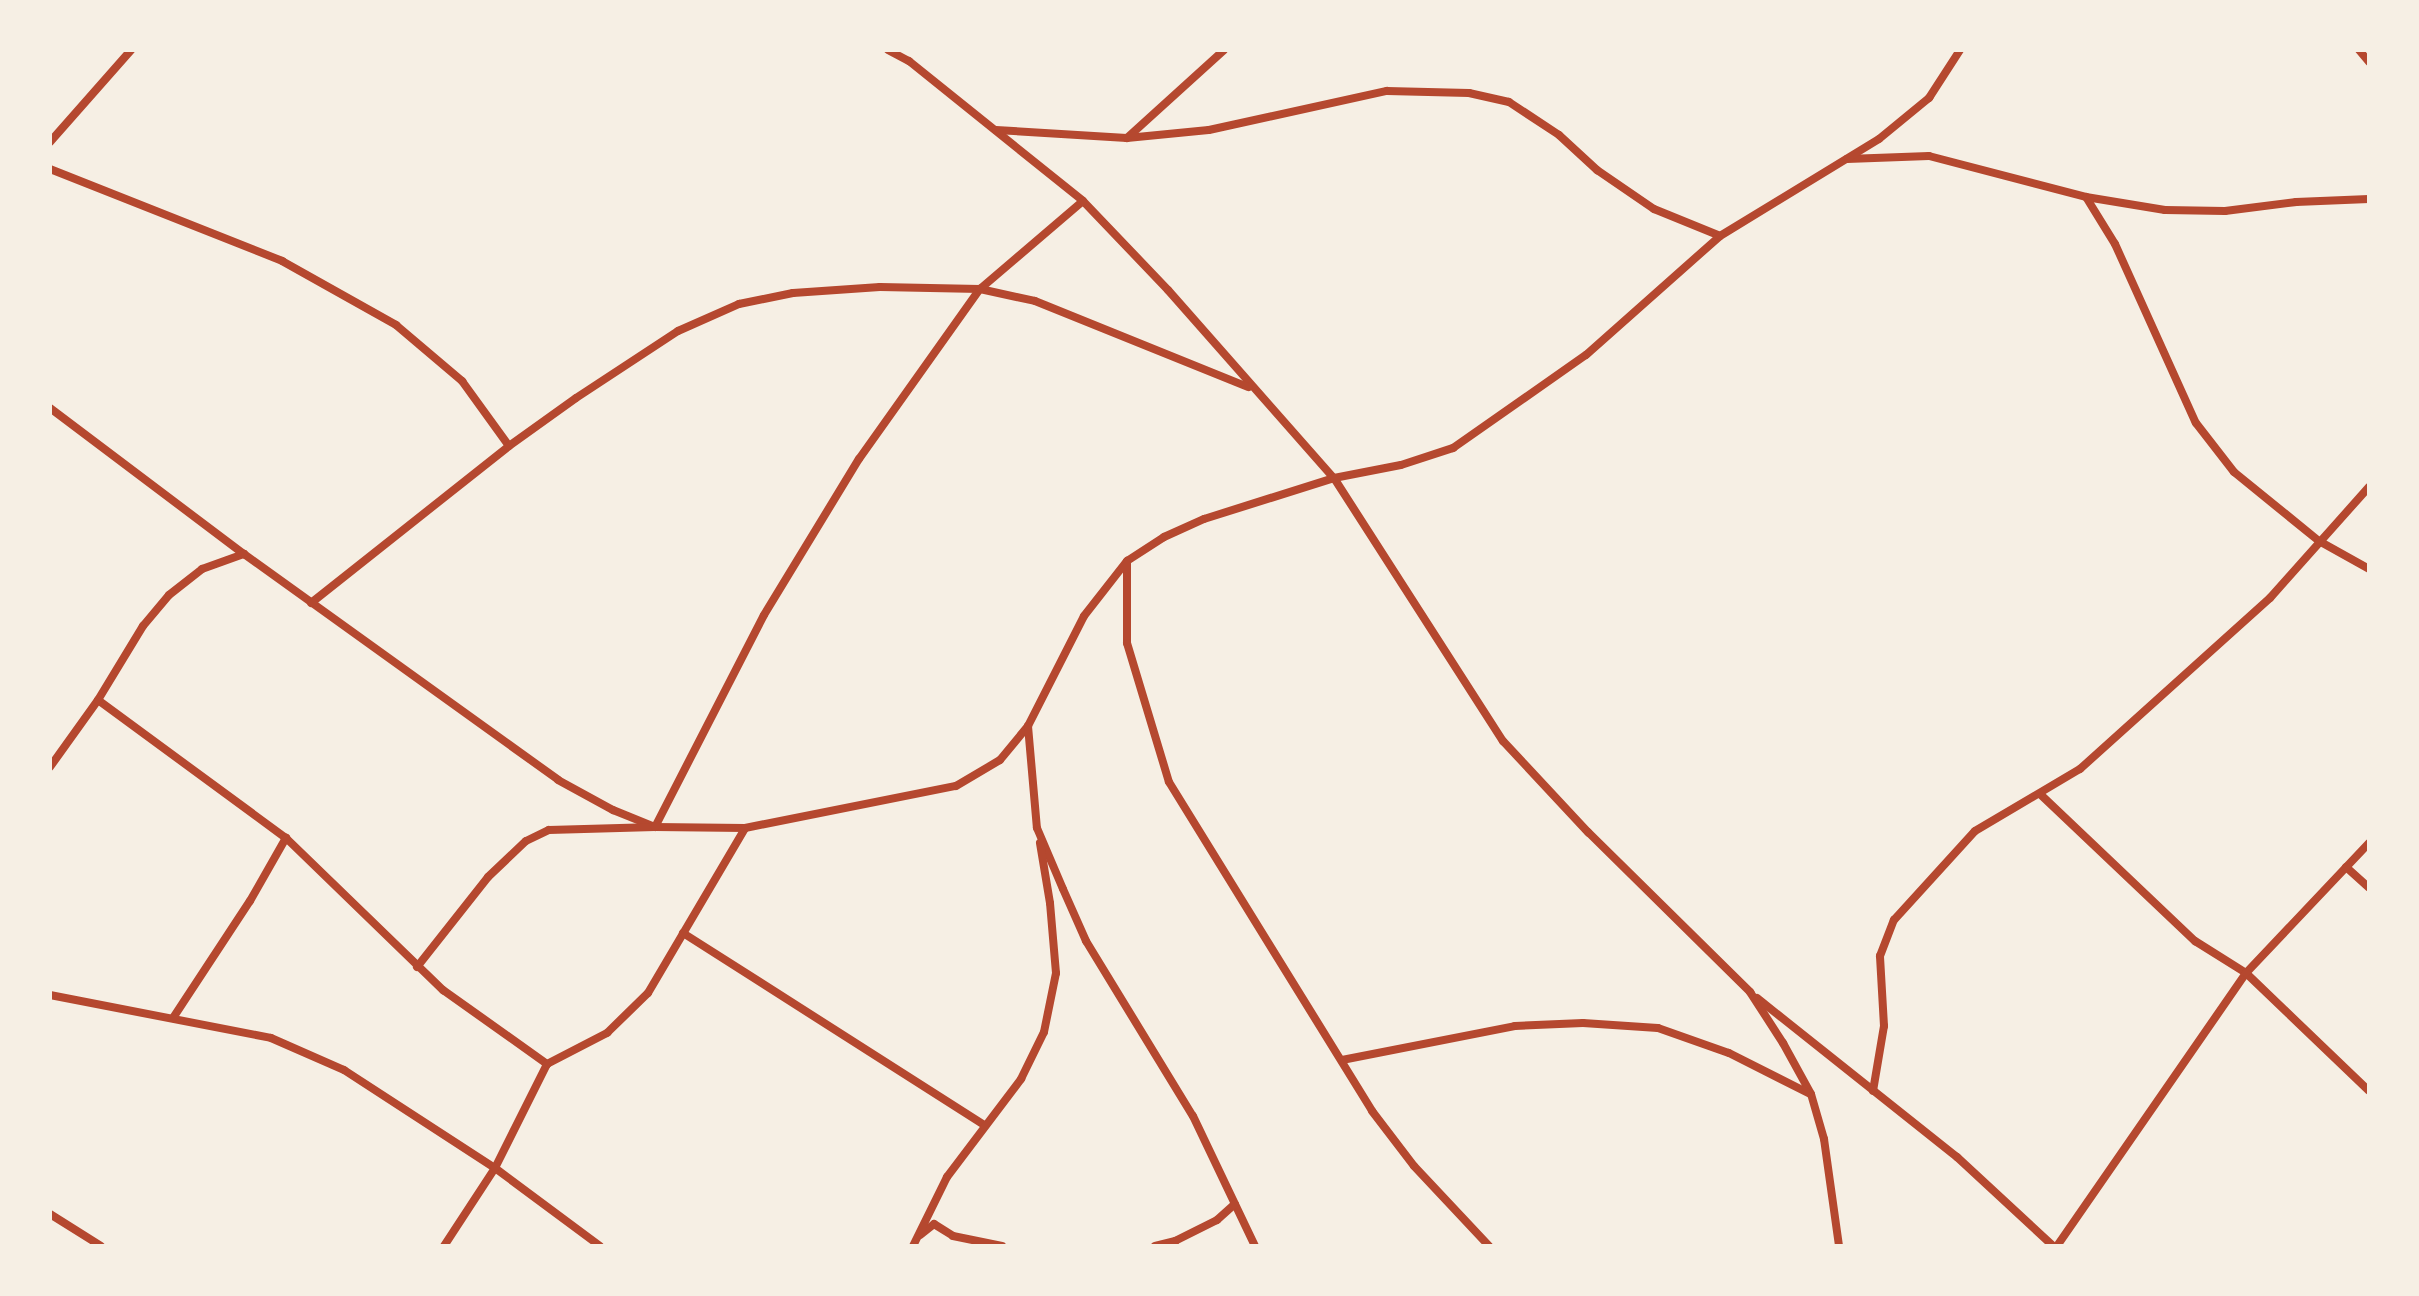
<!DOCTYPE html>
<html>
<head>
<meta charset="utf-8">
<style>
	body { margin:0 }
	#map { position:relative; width:2419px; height:1296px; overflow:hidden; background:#f6efe4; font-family:Roboto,sans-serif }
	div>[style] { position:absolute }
	.minor>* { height:8px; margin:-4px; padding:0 4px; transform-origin:4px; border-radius:4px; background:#b5482f }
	span { translate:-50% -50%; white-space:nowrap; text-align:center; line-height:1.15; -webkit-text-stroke:7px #f6efe4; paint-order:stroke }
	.frame { position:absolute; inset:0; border:52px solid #f6efe4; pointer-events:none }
</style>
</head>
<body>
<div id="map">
	<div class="minor">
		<div style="left:888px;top:50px;width:24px;rotate:28deg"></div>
		<div style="left:909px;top:61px;width:223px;rotate:38.8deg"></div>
		<div style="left:1083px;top:201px;width:123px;rotate:46.3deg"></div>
		<div style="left:1168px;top:290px;width:251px;rotate:48.6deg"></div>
		<div style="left:1334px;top:478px;width:313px;rotate:57.3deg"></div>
		<div style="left:1503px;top:741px;width:125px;rotate:47deg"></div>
		<div style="left:1588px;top:832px;width:228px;rotate:44.6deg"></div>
		<div style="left:1750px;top:992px;width:61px;rotate:57.1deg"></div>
		<div style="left:1783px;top:1043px;width:58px;rotate:61.2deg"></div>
		<div style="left:1811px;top:1094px;width:47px;rotate:73.9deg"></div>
		<div style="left:1824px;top:1139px;width:108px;rotate:82deg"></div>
		<div style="left:2359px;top:50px;width:16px;rotate:50deg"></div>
		<div style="left:996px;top:130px;width:131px;rotate:3.5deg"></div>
		<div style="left:1127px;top:138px;width:82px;rotate:-5.6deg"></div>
		<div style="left:1209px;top:130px;width:182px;rotate:-12.4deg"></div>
		<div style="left:1387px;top:91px;width:82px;rotate:1.4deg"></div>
		<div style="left:1469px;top:93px;width:41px;rotate:12.7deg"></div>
		<div style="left:1509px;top:102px;width:60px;rotate:33.4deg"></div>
		<div style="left:1559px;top:135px;width:52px;rotate:42.6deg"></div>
		<div style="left:1597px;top:170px;width:69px;rotate:34.4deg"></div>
		<div style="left:1654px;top:209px;width:71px;rotate:22.2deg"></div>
		<div style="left:1127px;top:138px;width:131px;rotate:-42.2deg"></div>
		<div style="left:50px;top:142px;width:123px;rotate:-48.6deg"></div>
		<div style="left:1847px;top:159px;width:82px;rotate:-2.1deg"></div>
		<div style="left:1929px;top:156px;width:162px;rotate:14.6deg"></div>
		<div style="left:2086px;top:197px;width:80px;rotate:9.3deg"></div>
		<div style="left:2165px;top:210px;width:60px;rotate:1deg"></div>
		<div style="left:2225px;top:211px;width:72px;rotate:-7.2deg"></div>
		<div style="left:2296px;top:202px;width:73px;rotate:-2.4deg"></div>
		<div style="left:50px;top:169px;width:250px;rotate:21.6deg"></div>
		<div style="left:282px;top:261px;width:131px;rotate:29.3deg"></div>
		<div style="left:396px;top:325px;width:87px;rotate:40.3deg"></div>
		<div style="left:462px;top:381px;width:80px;rotate:54.1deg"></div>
		<div style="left:2086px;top:197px;width:55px;rotate:58.3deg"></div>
		<div style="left:2115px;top:244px;width:196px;rotate:65.7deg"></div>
		<div style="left:2196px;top:423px;width:62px;rotate:52.2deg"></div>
		<div style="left:2234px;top:472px;width:109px;rotate:39.1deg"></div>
		<div style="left:2319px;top:541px;width:57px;rotate:29.2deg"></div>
		<div style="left:50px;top:408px;width:243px;rotate:37deg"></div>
		<div style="left:244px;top:554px;width:387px;rotate:35.7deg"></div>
		<div style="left:558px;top:780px;width:63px;rotate:28.6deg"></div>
		<div style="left:613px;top:810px;width:45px;rotate:22deg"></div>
		<div style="left:655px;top:827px;width:90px;rotate:0.6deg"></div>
		<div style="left:745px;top:828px;width:215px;rotate:-11.3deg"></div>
		<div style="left:956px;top:786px;width:51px;rotate:-30.6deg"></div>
		<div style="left:1000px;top:760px;width:44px;rotate:-50.5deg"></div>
		<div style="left:1028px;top:726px;width:123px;rotate:-63deg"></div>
		<div style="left:1084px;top:616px;width:70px;rotate:-52deg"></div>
		<div style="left:1127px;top:561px;width:44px;rotate:-33deg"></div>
		<div style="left:1164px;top:537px;width:44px;rotate:-24.2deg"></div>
		<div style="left:1204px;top:519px;width:136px;rotate:-17.5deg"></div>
		<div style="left:1334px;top:478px;width:68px;rotate:-11deg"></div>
		<div style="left:1401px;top:465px;width:55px;rotate:-18.1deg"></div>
		<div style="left:1453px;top:448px;width:162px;rotate:-35deg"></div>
		<div style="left:1586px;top:355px;width:179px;rotate:-41.6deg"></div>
		<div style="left:1720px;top:236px;width:186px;rotate:-31.4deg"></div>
		<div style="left:1879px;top:139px;width:65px;rotate:-39.4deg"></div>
		<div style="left:1929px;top:98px;width:57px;rotate:-57.1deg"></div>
		<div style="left:1127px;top:562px;width:81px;rotate:90deg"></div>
		<div style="left:1127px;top:643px;width:145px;rotate:73.2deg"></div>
		<div style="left:1169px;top:782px;width:387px;rotate:58.3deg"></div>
		<div style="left:1372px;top:1111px;width:69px;rotate:52.6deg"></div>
		<div style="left:1414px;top:1166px;width:110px;rotate:46.8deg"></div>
		<div style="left:311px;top:603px;width:253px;rotate:-38.4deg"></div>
		<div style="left:509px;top:446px;width:82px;rotate:-35.6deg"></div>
		<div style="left:576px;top:398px;width:122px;rotate:-33.3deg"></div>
		<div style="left:678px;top:331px;width:67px;rotate:-23.9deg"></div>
		<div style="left:739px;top:304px;width:55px;rotate:-11.5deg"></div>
		<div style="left:793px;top:293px;width:87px;rotate:-3.9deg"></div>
		<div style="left:880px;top:287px;width:100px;rotate:1.1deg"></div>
		<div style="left:980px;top:289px;width:56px;rotate:12.3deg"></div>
		<div style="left:1035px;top:301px;width:230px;rotate:22deg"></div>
		<div style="left:98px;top:700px;width:233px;rotate:36.3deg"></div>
		<div style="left:286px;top:838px;width:219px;rotate:44.1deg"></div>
		<div style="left:443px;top:990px;width:128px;rotate:35.4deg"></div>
		<div style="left:1028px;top:726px;width:102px;rotate:85deg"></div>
		<div style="left:1037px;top:828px;width:66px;rotate:66.9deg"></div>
		<div style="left:1063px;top:889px;width:57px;rotate:66.1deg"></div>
		<div style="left:1086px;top:941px;width:205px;rotate:58.6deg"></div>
		<div style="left:1193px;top:1116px;width:144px;rotate:64.5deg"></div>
		<div style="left:50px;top:767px;width:82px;rotate:-54.4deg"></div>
		<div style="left:98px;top:700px;width:87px;rotate:-58.7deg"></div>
		<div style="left:143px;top:626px;width:40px;rotate:-50deg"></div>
		<div style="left:169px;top:595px;width:42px;rotate:-38.2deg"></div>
		<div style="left:202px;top:569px;width:45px;rotate:-19.7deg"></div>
		<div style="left:2040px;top:794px;width:214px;rotate:43.5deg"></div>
		<div style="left:2195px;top:941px;width:60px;rotate:32.1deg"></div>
		<div style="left:2246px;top:973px;width:170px;rotate:43.8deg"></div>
		<div style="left:2346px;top:867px;width:31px;rotate:42deg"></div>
		<div style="left:683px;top:933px;width:356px;rotate:32.5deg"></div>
		<div style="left:417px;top:967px;width:115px;rotate:-51.7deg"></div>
		<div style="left:488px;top:877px;width:52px;rotate:-43.5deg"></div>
		<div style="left:526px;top:841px;width:25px;rotate:-26deg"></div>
		<div style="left:549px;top:830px;width:106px;rotate:-1.6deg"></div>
		<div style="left:655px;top:827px;width:238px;rotate:-62.8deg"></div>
		<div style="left:764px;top:615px;width:183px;rotate:-58.7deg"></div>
		<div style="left:859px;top:459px;width:209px;rotate:-54.6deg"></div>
		<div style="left:980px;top:289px;width:135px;rotate:-40.5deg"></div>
		<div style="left:50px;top:995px;width:225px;rotate:11deg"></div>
		<div style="left:271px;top:1038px;width:80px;rotate:23.7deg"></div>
		<div style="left:344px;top:1070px;width:180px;rotate:33deg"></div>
		<div style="left:495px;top:1168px;width:131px;rotate:36.6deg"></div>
		<div style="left:1757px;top:998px;width:256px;rotate:38.5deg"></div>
		<div style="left:1957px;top:1157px;width:131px;rotate:42.8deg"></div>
		<div style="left:173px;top:1018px;width:140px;rotate:-56.7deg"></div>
		<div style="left:250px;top:901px;width:73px;rotate:-60.3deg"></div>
		<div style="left:1342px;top:1060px;width:176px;rotate:-11.1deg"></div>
		<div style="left:1515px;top:1026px;width:68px;rotate:-2.5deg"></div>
		<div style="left:1583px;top:1023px;width:75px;rotate:3.8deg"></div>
		<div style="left:1658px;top:1028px;width:75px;rotate:19.4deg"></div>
		<div style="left:1729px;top:1053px;width:91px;rotate:26.8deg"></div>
		<div style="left:1873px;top:1091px;width:66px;rotate:-80.4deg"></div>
		<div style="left:1884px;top:1026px;width:70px;rotate:-93.3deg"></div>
		<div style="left:1880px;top:956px;width:39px;rotate:-69deg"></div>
		<div style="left:1894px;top:920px;width:120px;rotate:-47.7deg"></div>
		<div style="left:1975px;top:831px;width:122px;rotate:-30.6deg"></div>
		<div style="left:2080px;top:769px;width:256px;rotate:-42deg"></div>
		<div style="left:2270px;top:598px;width:149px;rotate:-48.3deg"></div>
		<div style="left:50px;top:1214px;width:60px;rotate:32.1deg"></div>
		<div style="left:920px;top:1235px;width:18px;rotate:-38deg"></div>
		<div style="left:934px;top:1224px;width:22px;rotate:32deg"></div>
		<div style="left:953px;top:1236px;width:50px;rotate:11.5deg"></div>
		<div style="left:444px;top:1246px;width:93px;rotate:-56.8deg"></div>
		<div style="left:495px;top:1168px;width:116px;rotate:-63.4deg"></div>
		<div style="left:547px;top:1064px;width:68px;rotate:-27.3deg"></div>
		<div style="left:607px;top:1033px;width:57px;rotate:-44.3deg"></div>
		<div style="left:648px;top:993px;width:191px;rotate:-59.5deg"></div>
		<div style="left:913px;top:1246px;width:77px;rotate:-63.8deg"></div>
		<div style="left:947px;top:1177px;width:123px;rotate:-52.9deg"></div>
		<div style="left:1021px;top:1079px;width:52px;rotate:-63.9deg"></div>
		<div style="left:1044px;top:1032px;width:60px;rotate:-78.5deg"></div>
		<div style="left:1056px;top:973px;width:70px;rotate:-94.9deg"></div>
		<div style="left:1050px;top:903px;width:61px;rotate:-99.5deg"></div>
		<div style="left:1155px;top:1246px;width:21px;rotate:-14deg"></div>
		<div style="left:1175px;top:1241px;width:47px;rotate:-26.6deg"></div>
		<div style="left:1217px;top:1220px;width:24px;rotate:-42deg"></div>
		<div style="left:2057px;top:1246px;width:332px;rotate:-55.3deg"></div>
		<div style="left:2246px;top:973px;width:179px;rotate:-46.6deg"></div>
	</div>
	<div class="frame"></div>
</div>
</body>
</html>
